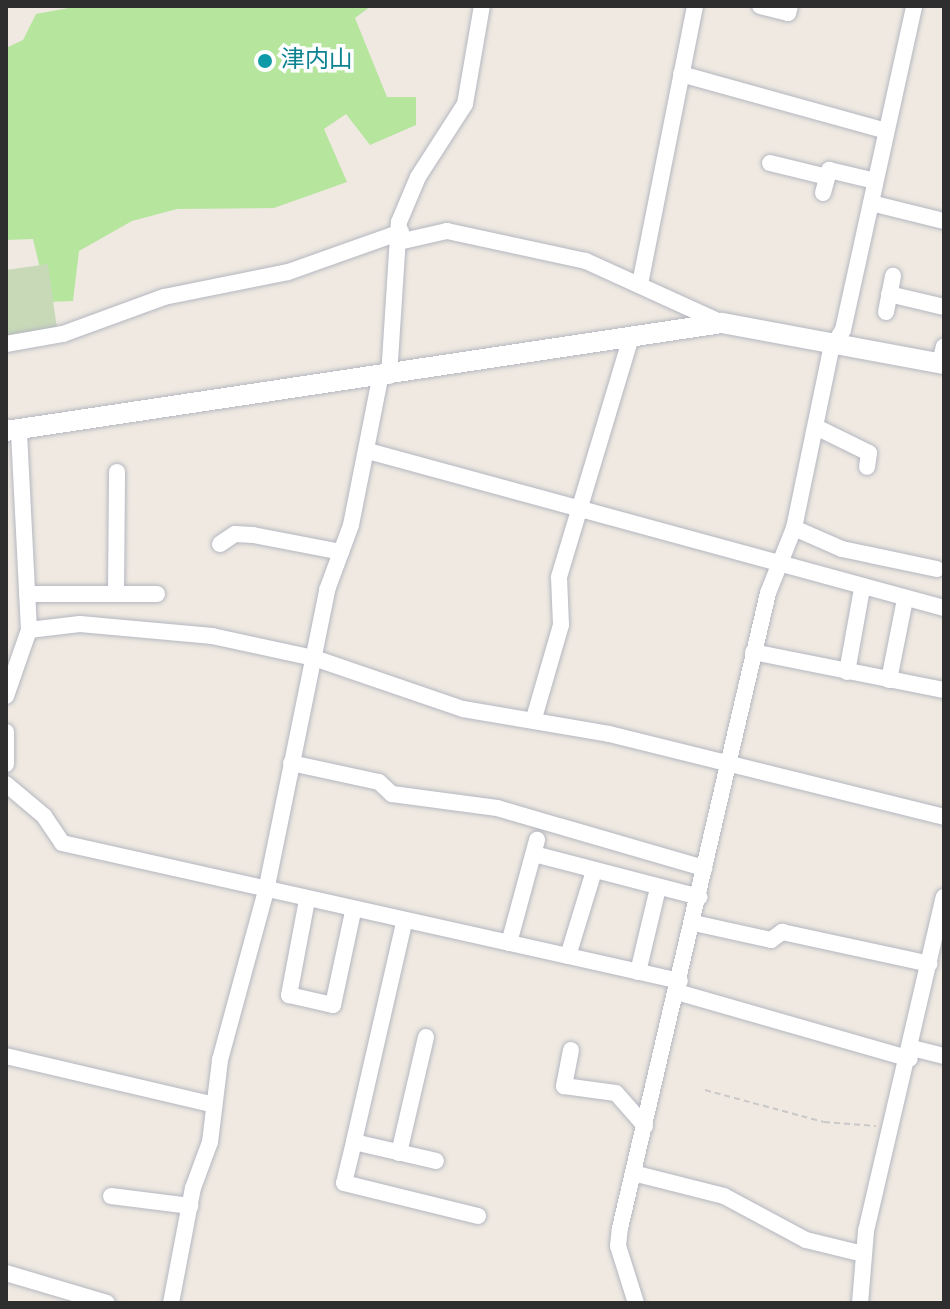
<!DOCTYPE html>
<html>
<head>
<meta charset="utf-8">
<style>
	body { margin:0 }
	#map { position:relative; width:950px; height:1309px; overflow:hidden; background:#efe9e1; font-family:"Alegreya Sans","Noto Sans JP",sans-serif }
	div>[style] { position:absolute }
	.green>* { inset:0; background:#b6e59e }
	.cemetery>* { inset:0; background:#c8d9b8 }
	.path>* { height:2px; margin-top:-1px; transform-origin:0; background:repeating-linear-gradient(90deg,#c9c9c9 0 6px,transparent 0 10px) }
	.roads { filter:drop-shadow(0 0 2px #b4b7c1) drop-shadow(0 0 2px #b4b7c1) }
	.minor>* { height:16px; margin:-8px; padding:0 8px; transform-origin:8px; border-radius:8px; background:#fff }
	.tertiary>* { height:20px; margin:-10px; padding:0 10px; transform-origin:10px; border-radius:10px; background:#fff }
	.dots>* { width:22px; height:22px; translate:-50% -50%; box-sizing:border-box; border:4px solid #fff; border-radius:50% }
	span { translate:-50% -50%; white-space:nowrap; text-align:center; line-height:1.15; -webkit-text-stroke:7px #fff; paint-order:stroke }
	.culture-label { font-size:24px; color:#0d838f }
	.left { translate:0 -50%; text-align:left }
	.frame { position:absolute; inset:0; border:8px solid #2e2e2e; pointer-events:none }
</style>
</head>
<body>
<div id="map">
	<div class="green">
		<div style="clip-path:polygon(79px 6px,371px 6px,355px 18px,387px 97px,416px 97px,416px 125px,370px 145px,346px 114px,324px 129px,347px 182px,274px 208px,177px 209px,132px 221px,79px 251px,73px 301px,48px 302px,33px 239px,6px 240px,6px 48px,23px 40px,36px 14px)"></div>
	</div>
	<div class="cemetery">
		<div style="clip-path:polygon(48px 264px,57px 329px,6px 340px,6px 270px)"></div>
	</div>
	<div class="path">
		<div style="left:705px;top:1090px;width:123px;rotate:15.1deg"></div>
		<div style="left:824px;top:1122px;width:52px;rotate:4.4deg"></div>
	</div>
	<div class="roads">
		<div class="minor">
			<div style="left:760px;top:6px;width:29px;rotate:14deg"></div>
			<div style="left:788px;top:13px;width:7px;rotate:-74deg"></div>
			<div style="left:681px;top:74px;width:210px;rotate:15.5deg"></div>
			<div style="left:770px;top:163px;width:59px;rotate:13.8deg"></div>
			<div style="left:823px;top:193px;width:24px;rotate:-75deg"></div>
			<div style="left:829px;top:170px;width:47px;rotate:13.4deg"></div>
			<div style="left:871px;top:203px;width:75px;rotate:13.9deg"></div>
			<div style="left:403px;top:241px;width:45px;rotate:-12.8deg"></div>
			<div style="left:447px;top:231px;width:142px;rotate:12.2deg"></div>
			<div style="left:586px;top:261px;width:149px;rotate:24.5deg"></div>
			<div style="left:640px;top:284px;width:283px;rotate:-78.8deg"></div>
			<div style="left:889px;top:294px;width:57px;rotate:13.3deg"></div>
			<div style="left:886px;top:312px;width:37px;rotate:-79deg"></div>
			<div style="left:6px;top:344px;width:58px;rotate:-10deg"></div>
			<div style="left:63px;top:334px;width:108px;rotate:-20.1deg"></div>
			<div style="left:164px;top:297px;width:126px;rotate:-11.4deg"></div>
			<div style="left:288px;top:272px;width:120px;rotate:-19.5deg"></div>
			<div style="left:940px;top:363px;width:17px;rotate:-77deg"></div>
			<div style="left:389px;top:376px;width:154px;rotate:-86.3deg"></div>
			<div style="left:399px;top:222px;width:49px;rotate:-67.1deg"></div>
			<div style="left:418px;top:177px;width:87px;rotate:-57.2deg"></div>
			<div style="left:465px;top:104px;width:99px;rotate:-80.2deg"></div>
			<div style="left:816px;top:427px;width:59px;rotate:26.1deg"></div>
			<div style="left:869px;top:453px;width:14px;rotate:98deg"></div>
			<div style="left:368px;top:451px;width:597px;rotate:15.25deg"></div>
			<div style="left:794px;top:528px;width:52px;rotate:23.6deg"></div>
			<div style="left:842px;top:549px;width:97px;rotate:11.9deg"></div>
			<div style="left:220px;top:544px;width:18px;rotate:-34deg"></div>
			<div style="left:235px;top:534px;width:18px;rotate:3deg"></div>
			<div style="left:253px;top:535px;width:90px;rotate:10.9deg"></div>
			<div style="left:116px;top:592px;width:120px;rotate:-89.5deg"></div>
			<div style="left:27px;top:594px;width:130px"></div>
			<div style="left:29px;top:630px;width:51px;rotate:-6.7deg"></div>
			<div style="left:80px;top:624px;width:133px;rotate:5.2deg"></div>
			<div style="left:212px;top:636px;width:104px;rotate:12.2deg"></div>
			<div style="left:314px;top:658px;width:157px;rotate:18.9deg"></div>
			<div style="left:463px;top:709px;width:148px;rotate:9.7deg"></div>
			<div style="left:609px;top:734px;width:345px;rotate:13.9deg"></div>
			<div style="left:753px;top:652px;width:195px;rotate:11.3deg"></div>
			<div style="left:847px;top:672px;width:84px;rotate:-79.8deg"></div>
			<div style="left:889px;top:680px;width:83px;rotate:-78.8deg"></div>
			<div style="left:6px;top:696px;width:70px;rotate:-70.8deg"></div>
			<div style="left:29px;top:630px;width:200px;rotate:-92.9deg"></div>
			<div style="left:534px;top:718px;width:97px;rotate:-73.8deg"></div>
			<div style="left:561px;top:625px;width:48px;rotate:-92.4deg"></div>
			<div style="left:559px;top:577px;width:251px;rotate:-73.3deg"></div>
			<div style="left:6px;top:732px;width:32px;rotate:90deg"></div>
			<div style="left:291px;top:763px;width:90px;rotate:12.2deg"></div>
			<div style="left:379px;top:782px;width:18px;rotate:43deg"></div>
			<div style="left:392px;top:794px;width:106px;rotate:7.6deg"></div>
			<div style="left:497px;top:808px;width:216px;rotate:16.2deg"></div>
			<div style="left:6px;top:784px;width:50px;rotate:40.1deg"></div>
			<div style="left:44px;top:816px;width:32px;rotate:56deg"></div>
			<div style="left:62px;top:843px;width:633px;rotate:12.59deg"></div>
			<div style="left:534px;top:854px;width:171px;rotate:14.6deg"></div>
			<div style="left:307px;top:900px;width:97px;rotate:100.7deg"></div>
			<div style="left:289px;top:995px;width:45px;rotate:12.8deg"></div>
			<div style="left:333px;top:1005px;width:95px;rotate:-77.9deg"></div>
			<div style="left:404px;top:923px;width:225px;rotate:102.9deg"></div>
			<div style="left:354px;top:1142px;width:84px;rotate:13deg"></div>
			<div style="left:694px;top:923px;width:79px;rotate:12.4deg"></div>
			<div style="left:771px;top:940px;width:14px;rotate:-36deg"></div>
			<div style="left:782px;top:932px;width:151px;rotate:12.2deg"></div>
			<div style="left:509px;top:943px;width:107px;rotate:-74.8deg"></div>
			<div style="left:568px;top:956px;width:89px;rotate:-73deg"></div>
			<div style="left:638px;top:972px;width:86px;rotate:-76.6deg"></div>
			<div style="left:677px;top:992px;width:242px;rotate:16deg"></div>
			<div style="left:912px;top:1048px;width:33px;rotate:14deg"></div>
			<div style="left:571px;top:1050px;width:37px;rotate:101deg"></div>
			<div style="left:564px;top:1086px;width:52px;rotate:7.7deg"></div>
			<div style="left:616px;top:1093px;width:44px;rotate:48.7deg"></div>
			<div style="left:6px;top:1056px;width:211px;rotate:13.2deg"></div>
			<div style="left:354px;top:1142px;width:42px;rotate:103.7deg"></div>
			<div style="left:344px;top:1183px;width:138px;rotate:13.8deg"></div>
			<div style="left:399px;top:1153px;width:119px;rotate:-76.9deg"></div>
			<div style="left:633px;top:1173px;width:94px;rotate:14.2deg"></div>
			<div style="left:724px;top:1196px;width:93px;rotate:28.2deg"></div>
			<div style="left:806px;top:1240px;width:59px;rotate:13.8deg"></div>
			<div style="left:111px;top:1196px;width:80px;rotate:7.2deg"></div>
			<div style="left:6px;top:1273px;width:105px;rotate:16.5deg"></div>
			<div style="left:171px;top:1303px;width:117px;rotate:-79.2deg"></div>
			<div style="left:193px;top:1188px;width:49px;rotate:-69.7deg"></div>
			<div style="left:210px;top:1142px;width:83px;rotate:-83deg"></div>
			<div style="left:220px;top:1060px;width:175px;rotate:-74.8deg"></div>
			<div style="left:266px;top:891px;width:307px;rotate:-78.5deg"></div>
			<div style="left:327px;top:590px;width:69px;rotate:-69.7deg"></div>
			<div style="left:351px;top:525px;width:150px;rotate:-78.8deg"></div>
			<div style="left:636px;top:1303px;width:60px;rotate:-107.5deg"></div>
			<div style="left:618px;top:1246px;width:18px;rotate:-84deg"></div>
			<div style="left:620px;top:1228px;width:652px;rotate:-76.88deg"></div>
			<div style="left:768px;top:593px;width:70px;rotate:-68.2deg"></div>
			<div style="left:794px;top:528px;width:183px;rotate:-78.3deg"></div>
			<div style="left:831px;top:349px;width:22px;rotate:-58deg"></div>
			<div style="left:843px;top:330px;width:332px;rotate:-77.6deg"></div>
			<div style="left:860px;top:1303px;width:72px;rotate:-85.2deg"></div>
			<div style="left:866px;top:1231px;width:343px;rotate:-76.9deg"></div>
		</div>
		<div class="tertiary">
			<div style="left:6px;top:431px;width:724px;rotate:-8.58deg"></div>
			<div style="left:722px;top:323px;width:226px;rotate:10.5deg"></div>
		</div>
	</div>
	<div class="dots">
		<div style="left:265px;top:61px;background:#0f9aa8"></div>
	</div>
	<div class="culture-label">
		<span class="left" style="left:281px;top:61px">津内山</span>
	</div>
	<div class="frame"></div>
</div>
</body>
</html>
